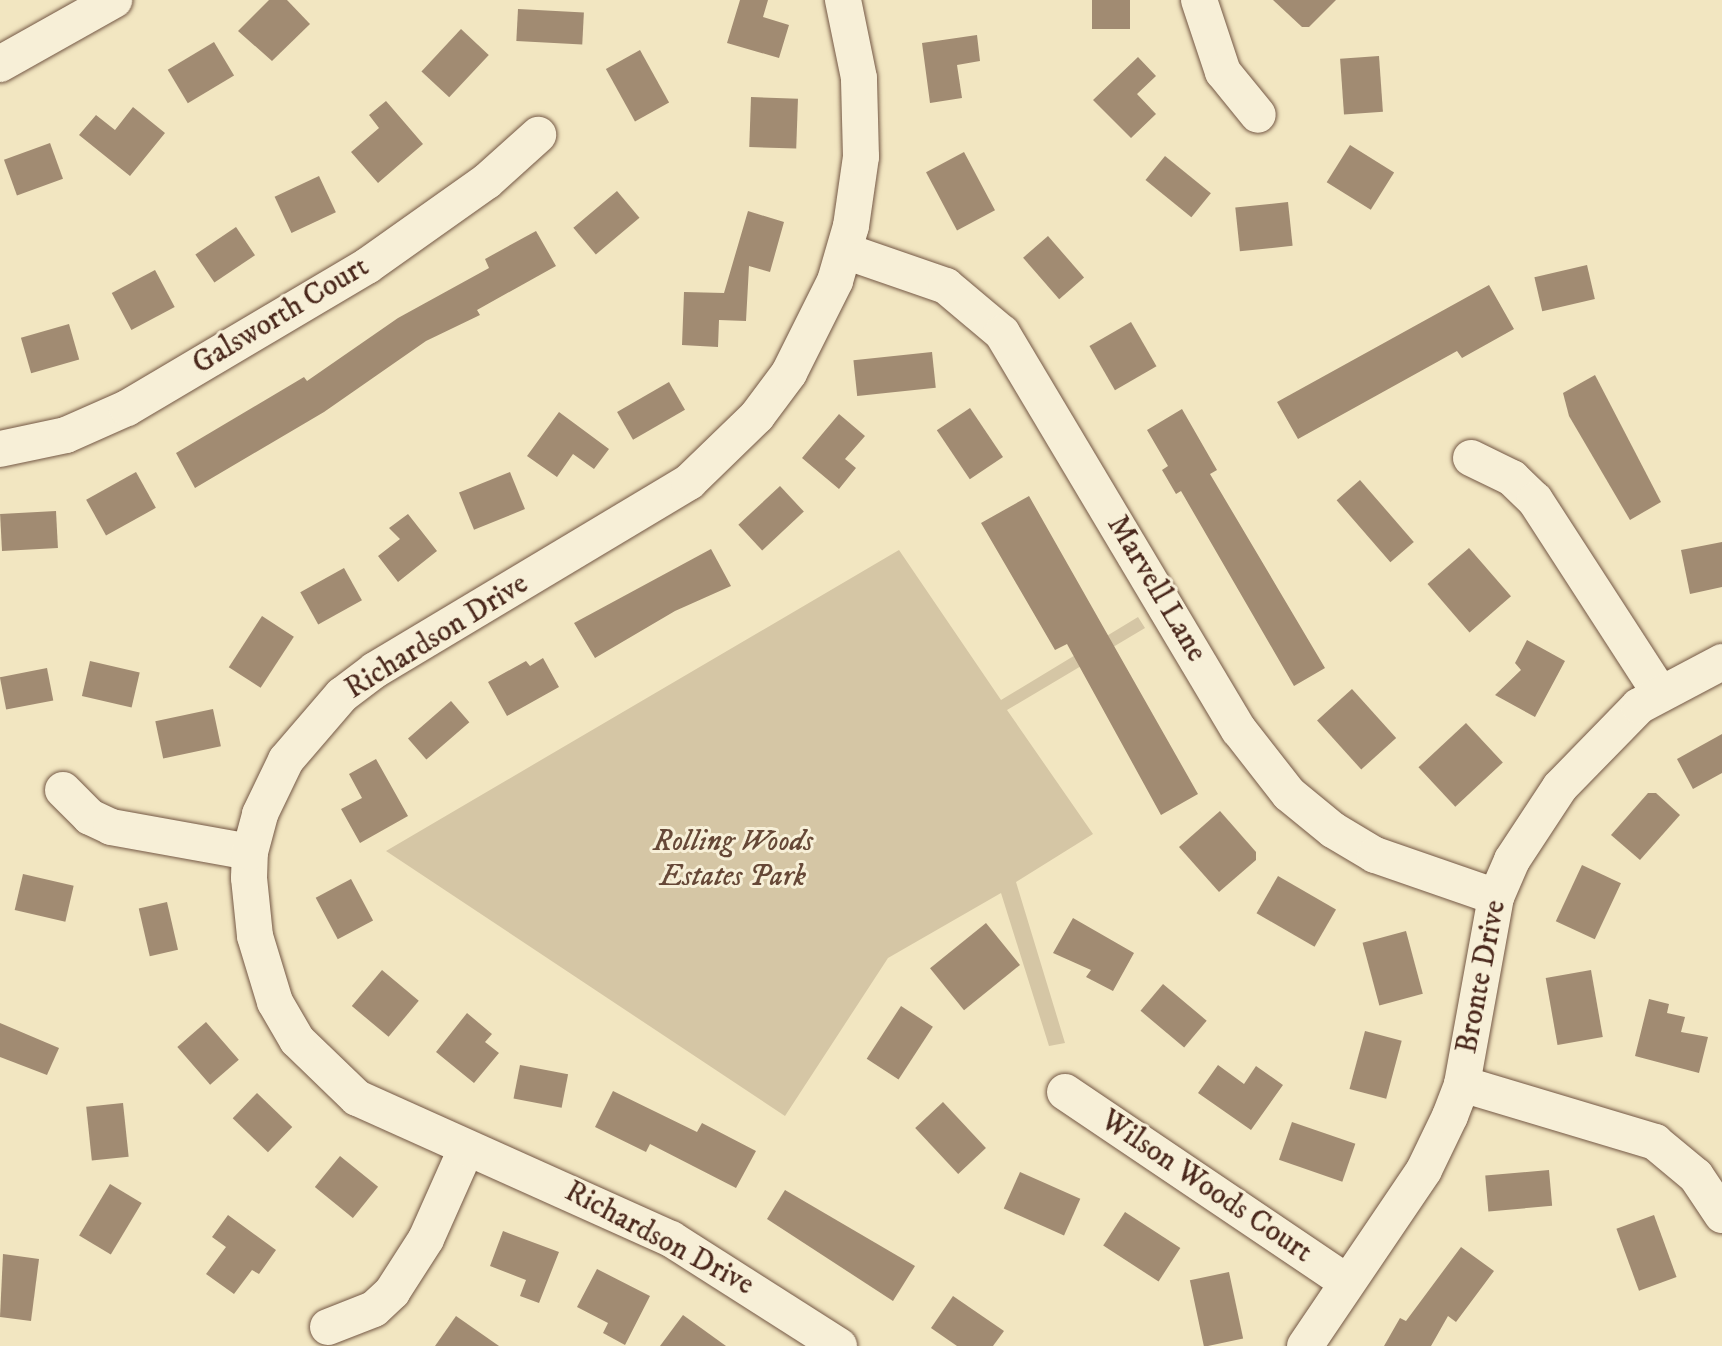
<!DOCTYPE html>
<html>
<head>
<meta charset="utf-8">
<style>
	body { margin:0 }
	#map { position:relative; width:1722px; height:1346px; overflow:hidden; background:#f2e6c1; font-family:"IM FELL DW Pica",serif }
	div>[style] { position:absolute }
	.green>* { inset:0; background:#d5c6a5 }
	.building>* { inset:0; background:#a18b72; transform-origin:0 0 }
	.roads { filter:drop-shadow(0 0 2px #745845) drop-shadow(0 0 2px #745845) }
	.minor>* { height:36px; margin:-18px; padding:0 18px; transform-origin:18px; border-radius:18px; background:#f7efd7 }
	span { translate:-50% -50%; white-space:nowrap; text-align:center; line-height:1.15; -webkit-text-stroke:6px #f7efd7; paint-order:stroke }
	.street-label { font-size:30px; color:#4a281c }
	.park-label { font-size:30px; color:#664837; font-style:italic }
</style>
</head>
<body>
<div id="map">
	<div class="green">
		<div style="clip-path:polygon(899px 550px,1001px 700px,1138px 617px,1145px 628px,1007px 710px,1093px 834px,1016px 882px,1065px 1043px,1049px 1046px,1001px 893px,888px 958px,785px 1116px,386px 851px)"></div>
	</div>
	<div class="building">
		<div style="clip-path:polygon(269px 0,287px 0,310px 24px,272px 61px,238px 31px)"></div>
		<div style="clip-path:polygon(740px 0,768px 0,763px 17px,789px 25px,779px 58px,727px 43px)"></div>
		<div style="left:1092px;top:0;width:38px;height:29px"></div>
		<div style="clip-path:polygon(1273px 0,1336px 0,1309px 27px,1302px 27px)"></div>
		<div style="left:518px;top:9px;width:66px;height:32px;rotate:3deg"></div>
		<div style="left:461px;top:29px;width:38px;height:58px;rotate:43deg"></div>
		<div style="clip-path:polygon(977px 35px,980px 61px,957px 65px,962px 98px,930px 103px,922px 43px)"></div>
		<div style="left:214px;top:42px;width:39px;height:54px;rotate:59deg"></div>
		<div style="left:640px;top:50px;width:60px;height:39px;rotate:61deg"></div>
		<div style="left:1379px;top:56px;width:56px;height:39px;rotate:86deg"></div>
		<div style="clip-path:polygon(1138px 57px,1156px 76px,1137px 94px,1156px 114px,1131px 138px,1093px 100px)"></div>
		<div style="left:751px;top:97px;width:47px;height:50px;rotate:2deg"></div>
		<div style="clip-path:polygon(386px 101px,423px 144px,378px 183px,351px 152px,379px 128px,369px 115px)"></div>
		<div style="clip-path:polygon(133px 107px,165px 133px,130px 176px,79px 135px,96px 115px,115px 130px)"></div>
		<div style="left:50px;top:143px;width:38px;height:49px;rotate:70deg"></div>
		<div style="left:1350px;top:145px;width:52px;height:44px;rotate:32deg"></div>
		<div style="left:964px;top:152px;width:66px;height:43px;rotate:62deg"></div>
		<div style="left:1165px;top:156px;width:59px;height:31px;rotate:39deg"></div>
		<div style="left:319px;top:176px;width:40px;height:49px;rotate:65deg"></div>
		<div style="left:617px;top:191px;width:35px;height:57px;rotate:50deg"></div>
		<div style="left:1288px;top:202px;width:44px;height:53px;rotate:84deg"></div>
		<div style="clip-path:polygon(748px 211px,784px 222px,770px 272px,749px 266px,746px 321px,719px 320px,718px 347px,682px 345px,684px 292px,724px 293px)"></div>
		<div style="left:236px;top:227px;width:34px;height:49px;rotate:56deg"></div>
		<div style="clip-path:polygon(536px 231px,556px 266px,477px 310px,480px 315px,426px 341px,324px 412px,195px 488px,176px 453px,304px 377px,307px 381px,398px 318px,489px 268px,485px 259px)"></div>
		<div style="left:1048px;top:236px;width:55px;height:33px;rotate:49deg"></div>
		<div style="left:1587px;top:265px;width:35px;height:54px;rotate:77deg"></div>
		<div style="left:155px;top:270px;width:42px;height:49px;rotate:62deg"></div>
		<div style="clip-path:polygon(1489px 285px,1514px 329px,1462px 358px,1457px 351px,1298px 439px,1277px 402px)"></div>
		<div style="left:1131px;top:322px;width:51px;height:48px;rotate:60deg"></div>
		<div style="left:69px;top:324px;width:37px;height:50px;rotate:74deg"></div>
		<div style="left:932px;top:352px;width:36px;height:79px;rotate:84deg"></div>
		<div style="clip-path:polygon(1595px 375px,1661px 502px,1630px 520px,1569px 416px,1563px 393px)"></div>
		<div style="left:669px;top:382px;width:32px;height:60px;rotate:60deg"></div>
		<div style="left:970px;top:408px;width:59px;height:40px;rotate:56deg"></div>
		<div style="clip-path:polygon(1182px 409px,1217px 470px,1210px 474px,1325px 668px,1294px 686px,1181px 491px,1176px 494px,1162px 470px,1168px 466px,1147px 430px)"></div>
		<div style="clip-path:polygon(559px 412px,609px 449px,594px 469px,573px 454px,557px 477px,527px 456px)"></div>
		<div style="clip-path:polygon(839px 414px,865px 436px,845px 459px,856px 468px,839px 489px,802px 458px)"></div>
		<div style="left:136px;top:472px;width:41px;height:57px;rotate:61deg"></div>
		<div style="left:510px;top:472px;width:40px;height:55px;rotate:68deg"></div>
		<div style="left:1360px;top:480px;width:82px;height:31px;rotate:49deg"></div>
		<div style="left:780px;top:486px;width:35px;height:57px;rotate:47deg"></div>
		<div style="clip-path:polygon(1029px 496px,1198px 794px,1161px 815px,1067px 644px,1055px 650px,981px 523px)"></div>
		<div style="left:56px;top:511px;width:37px;height:56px;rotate:87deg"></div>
		<div style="clip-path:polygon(408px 514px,437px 551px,398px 582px,378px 556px,400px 539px,389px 528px)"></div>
		<div style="clip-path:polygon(1722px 542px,1722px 587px,1690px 594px,1681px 550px)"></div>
		<div style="left:1469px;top:548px;width:64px;height:55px;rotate:49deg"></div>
		<div style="clip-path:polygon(711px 549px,731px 586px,675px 611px,595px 658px,574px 623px)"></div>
		<div style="left:344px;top:568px;width:37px;height:50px;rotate:61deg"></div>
		<div style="left:262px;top:616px;width:38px;height:61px;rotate:33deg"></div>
		<div style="clip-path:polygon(1527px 640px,1565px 661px,1535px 717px,1495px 695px,1521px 670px,1515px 663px)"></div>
		<div style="clip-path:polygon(543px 658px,559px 687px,507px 716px,488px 682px,526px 661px,530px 666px)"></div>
		<div style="left:90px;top:661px;width:51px;height:36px;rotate:13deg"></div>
		<div style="left:47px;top:668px;width:33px;height:48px;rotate:79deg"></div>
		<div style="left:1352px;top:689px;width:66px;height:47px;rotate:48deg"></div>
		<div style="left:451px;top:701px;width:28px;height:57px;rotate:49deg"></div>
		<div style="left:213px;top:709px;width:38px;height:59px;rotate:78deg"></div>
		<div style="left:1466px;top:723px;width:54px;height:65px;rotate:47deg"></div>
		<div style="clip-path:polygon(1722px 734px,1722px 773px,1693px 789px,1677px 759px)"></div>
		<div style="clip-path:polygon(376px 759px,408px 816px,360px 843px,341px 809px,362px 798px,349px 774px)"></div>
		<div style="clip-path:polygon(1648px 793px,1656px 793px,1680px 815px,1640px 860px,1611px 835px)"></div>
		<div style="clip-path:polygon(1220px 811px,1256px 852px,1256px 860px,1219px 892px,1179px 847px)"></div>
		<div style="left:1582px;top:865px;width:43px;height:62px;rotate:25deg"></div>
		<div style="left:23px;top:874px;width:52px;height:37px;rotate:13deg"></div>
		<div style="left:1278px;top:876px;width:67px;height:43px;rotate:30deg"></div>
		<div style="left:351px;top:879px;width:47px;height:40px;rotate:62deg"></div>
		<div style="left:167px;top:902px;width:49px;height:29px;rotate:77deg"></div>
		<div style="clip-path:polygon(1073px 918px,1134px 953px,1113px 991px,1086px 977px,1091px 970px,1053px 953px)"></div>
		<div style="left:986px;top:923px;width:54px;height:72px;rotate:51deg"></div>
		<div style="left:1406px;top:931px;width:65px;height:45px;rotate:75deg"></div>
		<div style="left:382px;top:970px;width:48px;height:47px;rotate:40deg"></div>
		<div style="left:1591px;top:970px;width:68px;height:46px;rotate:80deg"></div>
		<div style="left:1163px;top:984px;width:57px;height:35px;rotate:40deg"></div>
		<div style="clip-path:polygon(1649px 999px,1669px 1004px,1667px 1013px,1685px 1017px,1681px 1032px,1708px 1037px,1699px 1073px,1635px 1056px)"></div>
		<div style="left:901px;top:1006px;width:38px;height:63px;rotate:33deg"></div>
		<div style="clip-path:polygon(467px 1013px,492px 1034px,485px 1042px,499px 1053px,474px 1083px,436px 1052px)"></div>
		<div style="left:206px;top:1022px;width:50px;height:38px;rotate:49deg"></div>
		<div style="clip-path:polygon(0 1023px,59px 1048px,47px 1075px,0 1057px)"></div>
		<div style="left:1365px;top:1031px;width:38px;height:60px;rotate:15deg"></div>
		<div style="left:520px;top:1065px;width:49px;height:34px;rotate:11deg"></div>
		<div style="clip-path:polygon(1218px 1065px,1244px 1084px,1256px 1066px,1283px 1085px,1251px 1130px,1198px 1093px)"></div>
		<div style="clip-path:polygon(613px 1091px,697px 1132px,702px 1123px,756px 1151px,736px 1188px,650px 1144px,646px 1152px,595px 1127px)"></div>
		<div style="left:257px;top:1093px;width:49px;height:35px;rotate:44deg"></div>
		<div style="left:943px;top:1102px;width:63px;height:38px;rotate:47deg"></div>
		<div style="left:123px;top:1103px;width:54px;height:37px;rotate:84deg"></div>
		<div style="left:1292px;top:1122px;width:67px;height:40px;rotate:19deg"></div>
		<div style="left:340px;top:1156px;width:49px;height:40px;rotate:39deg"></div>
		<div style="left:1549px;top:1170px;width:36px;height:64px;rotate:85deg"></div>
		<div style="left:1020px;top:1172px;width:66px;height:40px;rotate:24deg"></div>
		<div style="left:110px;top:1184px;width:37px;height:60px;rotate:31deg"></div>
		<div style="clip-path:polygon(785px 1190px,915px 1266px,893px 1301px,767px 1219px)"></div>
		<div style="left:1125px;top:1212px;width:66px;height:40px;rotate:33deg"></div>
		<div style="clip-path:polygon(228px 1215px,276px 1250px,259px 1274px,252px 1270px,234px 1294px,206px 1274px,226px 1247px,212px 1237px)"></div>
		<div style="left:1654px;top:1215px;width:66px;height:40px;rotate:70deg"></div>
		<div style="clip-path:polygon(503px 1231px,559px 1252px,539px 1303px,520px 1296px,526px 1280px,490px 1266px)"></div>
		<div style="clip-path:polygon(1461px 1247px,1494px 1271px,1456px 1322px,1448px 1316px,1431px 1346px,1384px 1346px,1400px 1318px,1406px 1321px)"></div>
		<div style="clip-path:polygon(3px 1254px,39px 1259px,31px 1321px,0 1317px)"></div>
		<div style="clip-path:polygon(597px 1269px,650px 1296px,625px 1345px,603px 1333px,608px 1323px,577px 1307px)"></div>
		<div style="left:1229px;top:1272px;width:68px;height:40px;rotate:78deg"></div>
		<div style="clip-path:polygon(953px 1296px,1004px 1331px,993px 1346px,957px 1346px,931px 1328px)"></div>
		<div style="clip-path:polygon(683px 1315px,726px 1346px,660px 1346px)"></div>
		<div style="clip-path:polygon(456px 1316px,499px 1346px,435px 1346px)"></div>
	</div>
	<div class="roads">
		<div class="minor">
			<div style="left:1199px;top:0;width:76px;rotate:71.6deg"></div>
			<div style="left:1223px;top:72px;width:55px;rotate:50.9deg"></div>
			<div style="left:0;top:64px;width:131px;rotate:-29.3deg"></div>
			<div style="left:845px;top:251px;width:107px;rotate:19.1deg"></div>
			<div style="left:946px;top:286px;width:73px;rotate:40deg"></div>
			<div style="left:1002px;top:333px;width:462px;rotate:59.2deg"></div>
			<div style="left:1239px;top:730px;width:81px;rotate:52deg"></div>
			<div style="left:1289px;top:794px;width:57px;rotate:39.3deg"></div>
			<div style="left:1333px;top:830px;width:49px;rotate:30.8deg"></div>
			<div style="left:1375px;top:855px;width:128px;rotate:19.1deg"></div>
			<div style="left:0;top:449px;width:67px;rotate:-12deg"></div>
			<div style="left:66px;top:435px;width:67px;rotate:-23.9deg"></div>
			<div style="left:127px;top:408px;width:279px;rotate:-30.6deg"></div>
			<div style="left:367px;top:266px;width:147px;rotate:-35.3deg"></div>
			<div style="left:487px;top:181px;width:69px;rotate:-42deg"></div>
			<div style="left:1471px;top:458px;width:46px;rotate:26deg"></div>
			<div style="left:1512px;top:478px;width:32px;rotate:44deg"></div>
			<div style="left:1535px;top:500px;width:229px;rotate:57.1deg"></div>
			<div style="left:63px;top:790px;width:38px;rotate:45deg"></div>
			<div style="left:90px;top:817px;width:23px;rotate:25deg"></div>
			<div style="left:111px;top:827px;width:141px;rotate:10.2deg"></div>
			<div style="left:1462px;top:1084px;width:202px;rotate:16.7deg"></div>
			<div style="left:1655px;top:1142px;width:53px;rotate:39.7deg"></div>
			<div style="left:1696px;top:1176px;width:47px;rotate:56.3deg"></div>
			<div style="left:1065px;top:1092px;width:340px;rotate:34deg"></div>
			<div style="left:328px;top:1327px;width:49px;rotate:-21.4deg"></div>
			<div style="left:374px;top:1309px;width:25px;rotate:-43deg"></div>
			<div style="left:392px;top:1292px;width:63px;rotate:-57.3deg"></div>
			<div style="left:426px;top:1239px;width:98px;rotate:-66deg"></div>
			<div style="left:839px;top:1346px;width:199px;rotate:-147.5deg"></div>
			<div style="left:671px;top:1239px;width:344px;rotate:-155.8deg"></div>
			<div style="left:357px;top:1098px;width:83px;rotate:-136deg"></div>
			<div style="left:297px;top:1040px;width:44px;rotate:-120.1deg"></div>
			<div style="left:275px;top:1002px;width:69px;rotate:-106.9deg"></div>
			<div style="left:255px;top:936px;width:58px;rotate:-95.9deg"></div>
			<div style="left:249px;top:878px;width:26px;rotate:-88deg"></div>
			<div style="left:250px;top:852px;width:39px;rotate:-75deg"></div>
			<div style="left:260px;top:814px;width:60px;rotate:-64.3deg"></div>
			<div style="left:286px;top:760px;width:86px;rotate:-49.3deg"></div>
			<div style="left:342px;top:695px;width:41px;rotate:-37.1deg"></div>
			<div style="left:375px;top:670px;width:366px;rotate:-30.9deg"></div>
			<div style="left:689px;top:482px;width:95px;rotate:-44.1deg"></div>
			<div style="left:757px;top:416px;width:54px;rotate:-53.3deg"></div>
			<div style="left:789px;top:373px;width:103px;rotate:-63.4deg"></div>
			<div style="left:835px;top:281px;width:57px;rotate:-73.8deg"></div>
			<div style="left:851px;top:226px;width:70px;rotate:-81.8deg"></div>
			<div style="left:861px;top:157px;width:79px;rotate:-91.5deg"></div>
			<div style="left:859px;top:78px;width:80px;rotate:-101.6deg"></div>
			<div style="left:1305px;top:1346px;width:212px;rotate:-55.9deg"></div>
			<div style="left:1424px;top:1170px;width:60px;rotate:-64.3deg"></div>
			<div style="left:1450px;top:1116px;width:34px;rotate:-69deg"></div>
			<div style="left:1462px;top:1084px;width:190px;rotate:-79.7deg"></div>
			<div style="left:1496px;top:897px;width:40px;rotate:-66.6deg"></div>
			<div style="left:1512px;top:860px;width:87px;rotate:-56.7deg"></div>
			<div style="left:1560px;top:787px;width:113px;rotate:-45.7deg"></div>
			<div style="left:1639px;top:706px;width:94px;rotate:-27.9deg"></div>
		</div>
	</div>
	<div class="street-label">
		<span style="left:281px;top:316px;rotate:-31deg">Galsworth Court</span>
		<span style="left:1156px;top:589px;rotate:59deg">Marvell Lane</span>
		<span style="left:437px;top:637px;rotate:-32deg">Richardson Drive</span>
		<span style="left:1482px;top:977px;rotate:-79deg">Bronte Drive</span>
		<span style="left:1206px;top:1187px;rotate:34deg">Wilson Woods Court</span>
		<span style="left:659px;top:1239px;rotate:28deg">Richardson Drive</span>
	</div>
	<div class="park-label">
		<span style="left:733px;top:859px">Rolling Woods<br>Estates Park</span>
	</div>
</div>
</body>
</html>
